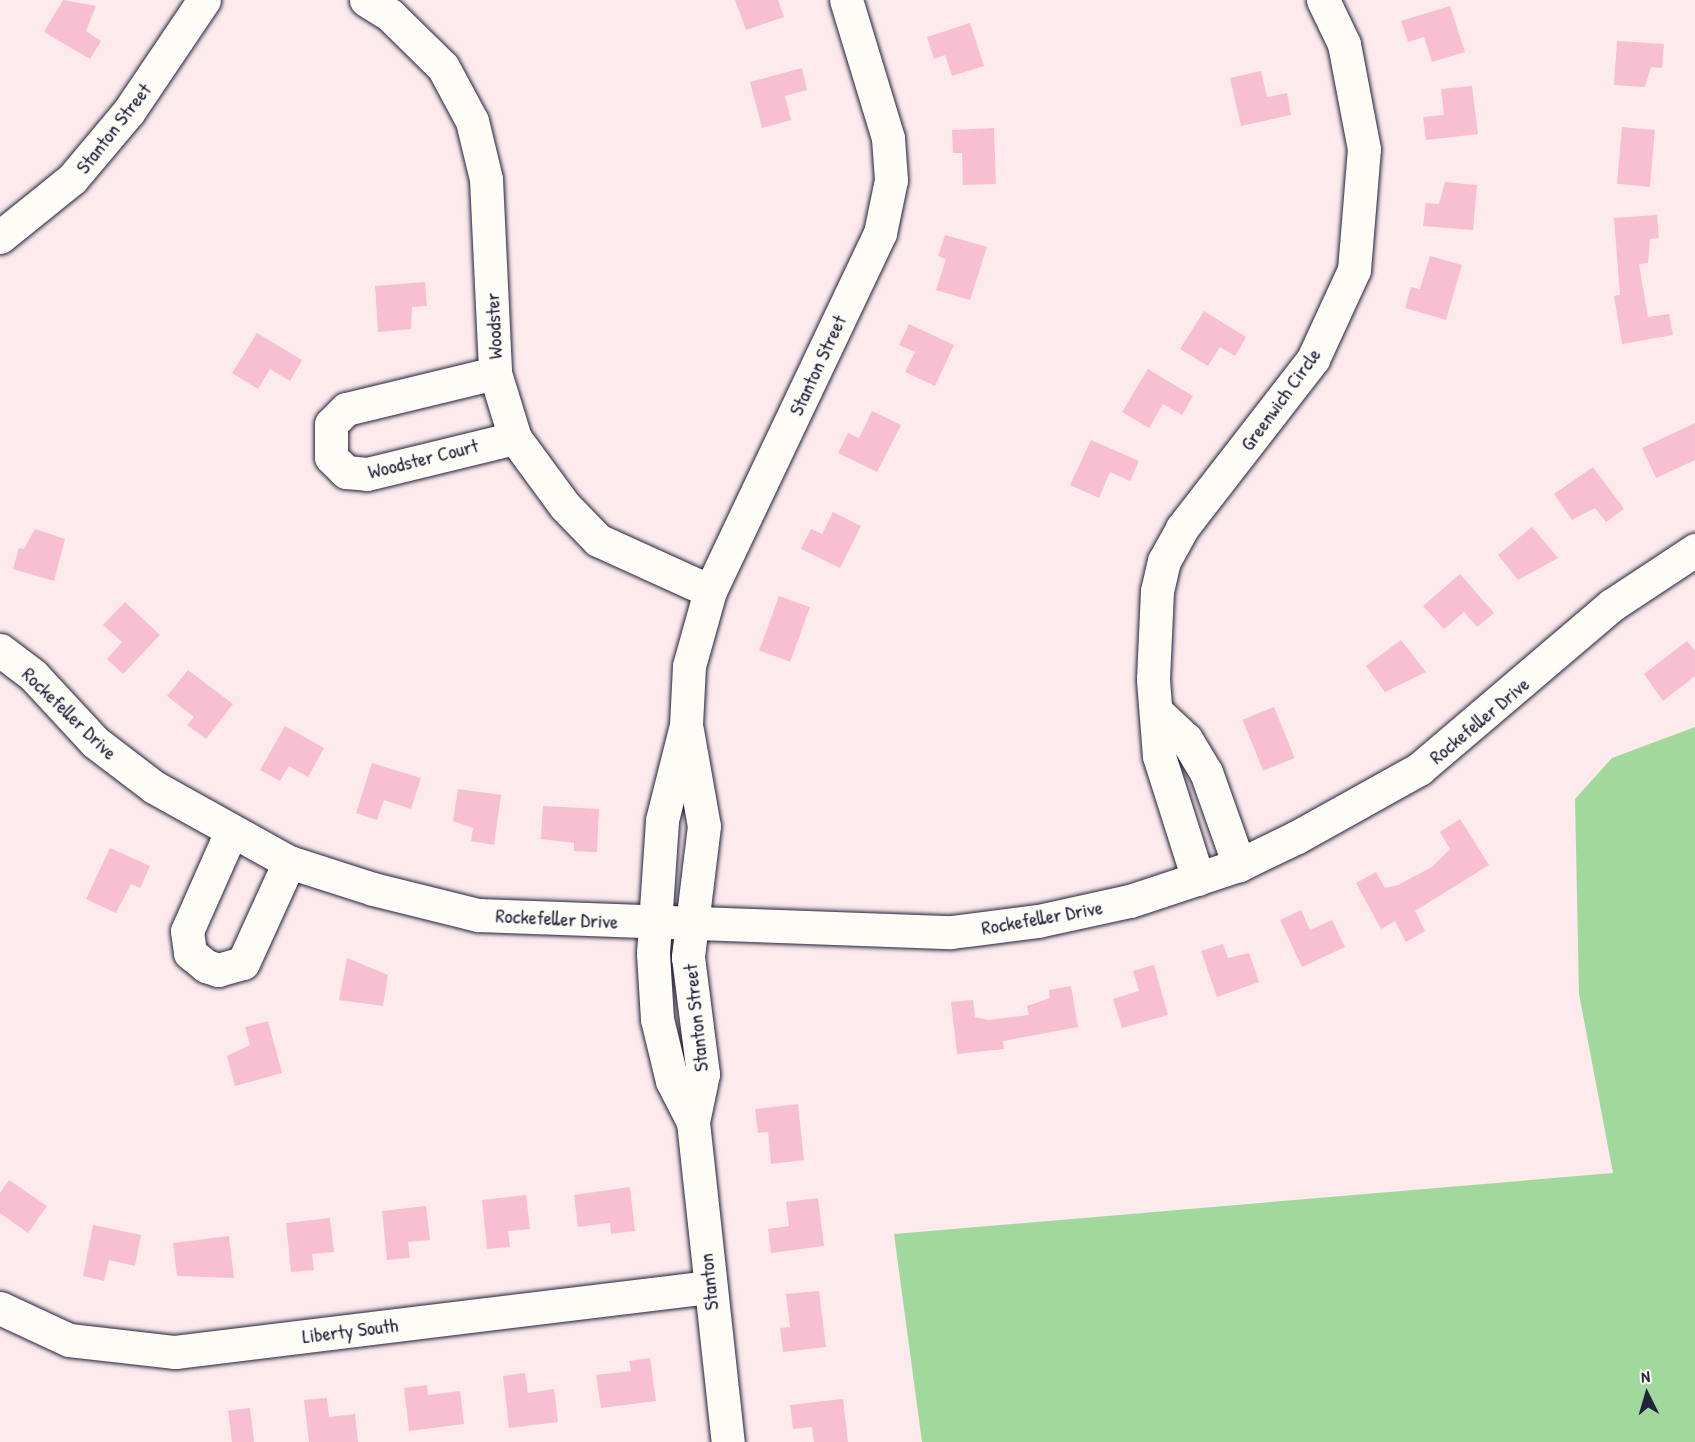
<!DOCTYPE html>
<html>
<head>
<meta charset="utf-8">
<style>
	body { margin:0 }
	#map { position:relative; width:1695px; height:1442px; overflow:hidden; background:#fceaec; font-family:"Patrick Hand",sans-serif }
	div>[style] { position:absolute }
	.green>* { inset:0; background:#a1d99d }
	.building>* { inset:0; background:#f8bfd3; transform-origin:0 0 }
	.roads { filter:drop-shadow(0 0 2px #22223b) drop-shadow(0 0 2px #22223b) }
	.minor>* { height:33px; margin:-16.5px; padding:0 16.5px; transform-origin:16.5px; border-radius:16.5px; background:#fdfcf7 }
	span { translate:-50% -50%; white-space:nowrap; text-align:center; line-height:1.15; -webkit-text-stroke:5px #fdfcf7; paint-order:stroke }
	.street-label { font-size:20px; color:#22223b }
	.north { position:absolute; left:1617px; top:1364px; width:60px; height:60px; -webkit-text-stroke:4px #fdfcf7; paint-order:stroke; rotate:355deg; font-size:16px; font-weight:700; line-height:24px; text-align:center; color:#22223b }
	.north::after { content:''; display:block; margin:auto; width:21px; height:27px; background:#22223b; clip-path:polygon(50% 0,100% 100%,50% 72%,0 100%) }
</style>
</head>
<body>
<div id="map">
	<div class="green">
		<div style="clip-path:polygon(1695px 727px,1695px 1442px,922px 1442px,894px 1234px,1613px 1173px,1579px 994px,1575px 799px,1612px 758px)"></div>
	</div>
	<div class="building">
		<div style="clip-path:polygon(63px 0,96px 6px,86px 31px,101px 41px,90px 59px,44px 32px)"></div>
		<div style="clip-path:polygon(735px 0,778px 0,784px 17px,746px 30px)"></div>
		<div style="clip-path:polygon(1450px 6px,1465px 52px,1432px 62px,1424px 37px,1408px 42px,1401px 21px)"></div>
		<div style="clip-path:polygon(970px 23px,984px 66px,952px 76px,945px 55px,934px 59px,927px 37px)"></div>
		<div style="clip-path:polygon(1617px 41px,1664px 44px,1662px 68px,1651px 67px,1645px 87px,1614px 85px)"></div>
		<div style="clip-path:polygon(802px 68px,807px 90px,785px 96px,791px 120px,762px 128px,750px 82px)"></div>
		<div style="clip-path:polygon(1261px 71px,1267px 97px,1287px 93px,1291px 115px,1241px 126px,1230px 78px)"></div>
		<div style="clip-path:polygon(1472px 86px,1478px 134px,1426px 140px,1423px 117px,1444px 115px,1441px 89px)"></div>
		<div style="left:1622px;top:127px;width:33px;height:57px;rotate:5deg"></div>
		<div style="clip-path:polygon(994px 128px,996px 184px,963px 185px,962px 153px,953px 153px,952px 130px)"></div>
		<div style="clip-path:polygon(1445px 182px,1477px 185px,1473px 230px,1423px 226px,1426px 203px,1439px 204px)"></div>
		<div style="clip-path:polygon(1657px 215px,1659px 238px,1650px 239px,1648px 263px,1639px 264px,1648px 317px,1669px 314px,1673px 335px,1622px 344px,1614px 296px,1620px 295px,1614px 218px)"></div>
		<div style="clip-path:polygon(945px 235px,987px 247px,970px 300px,936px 290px,946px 259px,938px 256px)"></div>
		<div style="clip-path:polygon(1430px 256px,1462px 265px,1446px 320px,1405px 308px,1411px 287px,1420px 289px)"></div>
		<div style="clip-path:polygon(425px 282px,427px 306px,412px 307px,411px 329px,378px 332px,375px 286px)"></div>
		<div style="clip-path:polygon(1204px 311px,1246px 337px,1235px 356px,1220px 347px,1208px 366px,1180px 349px)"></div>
		<div style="clip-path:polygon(909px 324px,954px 345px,935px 386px,905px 372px,915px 352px,899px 345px)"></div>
		<div style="clip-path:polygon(257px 333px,302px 360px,290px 381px,270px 369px,258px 389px,232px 373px)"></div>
		<div style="clip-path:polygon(1148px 369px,1193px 396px,1182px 415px,1163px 404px,1149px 428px,1122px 412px)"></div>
		<div style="clip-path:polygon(872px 411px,901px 425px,877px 472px,838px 453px,848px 433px,859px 438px)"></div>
		<div style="clip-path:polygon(1695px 423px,1695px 460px,1656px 478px,1642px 448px)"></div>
		<div style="clip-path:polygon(1091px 440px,1139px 461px,1130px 481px,1110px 472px,1099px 498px,1070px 485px)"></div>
		<div style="clip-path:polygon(1593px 467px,1624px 509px,1606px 522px,1595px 508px,1572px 520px,1554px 494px)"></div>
		<div style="clip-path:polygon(833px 512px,861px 526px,840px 568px,801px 549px,811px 529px,822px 534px)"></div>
		<div style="clip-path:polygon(1532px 527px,1558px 558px,1518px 580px,1498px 555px)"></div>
		<div style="clip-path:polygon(35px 529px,65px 539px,54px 581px,13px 569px,19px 548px,24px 549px)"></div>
		<div style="clip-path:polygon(1460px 574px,1494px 613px,1477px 627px,1464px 612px,1444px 629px,1423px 606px)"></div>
		<div style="left:779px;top:596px;width:33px;height:58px;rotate:20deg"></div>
		<div style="clip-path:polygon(125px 602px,160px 635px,123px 674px,107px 659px,122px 642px,103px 625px)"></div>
		<div style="clip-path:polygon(1401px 640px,1426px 672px,1385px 692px,1366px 666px)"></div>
		<div style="clip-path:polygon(1687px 641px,1695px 651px,1695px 676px,1663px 701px,1644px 674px)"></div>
		<div style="clip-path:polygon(188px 670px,233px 704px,206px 739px,187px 725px,194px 717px,167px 696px)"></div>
		<div style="left:1274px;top:707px;width:55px;height:34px;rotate:68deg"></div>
		<div style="clip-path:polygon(285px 726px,324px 748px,308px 777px,289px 766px,280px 781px,260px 770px)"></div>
		<div style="clip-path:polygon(372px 763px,421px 778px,411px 809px,384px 800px,377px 820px,356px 813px)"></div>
		<div style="clip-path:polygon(458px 789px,501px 795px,494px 845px,471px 841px,473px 828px,453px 821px)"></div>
		<div style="clip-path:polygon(543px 806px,599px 809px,597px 852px,574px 851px,574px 843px,541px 839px)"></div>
		<div style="clip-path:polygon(1460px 819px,1489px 865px,1415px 911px,1425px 931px,1406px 942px,1395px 921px,1381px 929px,1356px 883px,1376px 872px,1385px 888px,1398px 885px,1432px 867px,1450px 849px,1440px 832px)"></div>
		<div style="clip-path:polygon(110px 848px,150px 866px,140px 888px,131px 884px,116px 913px,86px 899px)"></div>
		<div style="clip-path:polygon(1301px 910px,1310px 930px,1332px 920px,1345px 947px,1302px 967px,1280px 920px)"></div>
		<div style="clip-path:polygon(1223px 944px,1228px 958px,1249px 953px,1259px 982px,1217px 997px,1201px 951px)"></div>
		<div style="clip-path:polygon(347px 958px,388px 975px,383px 1006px,339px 1000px)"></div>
		<div style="clip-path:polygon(1154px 965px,1168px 1015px,1122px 1028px,1113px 999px,1139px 991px,1133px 971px)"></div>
		<div style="clip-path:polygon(1071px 986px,1078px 1027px,1003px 1041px,1004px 1049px,957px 1054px,951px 1002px,973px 1000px,975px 1017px,988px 1020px,1029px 1015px,1027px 1006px,1050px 998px,1049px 990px)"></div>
		<div style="clip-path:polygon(268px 1021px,282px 1073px,235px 1086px,227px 1056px,250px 1045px,245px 1027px)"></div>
		<div style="clip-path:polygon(798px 1104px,804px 1160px,771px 1164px,768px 1132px,758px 1133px,755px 1109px)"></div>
		<div style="clip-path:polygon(9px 1180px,47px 1206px,28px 1233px,0 1213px,0 1193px)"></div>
		<div style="clip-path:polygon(630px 1187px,635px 1231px,611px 1234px,610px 1223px,578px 1227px,574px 1195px)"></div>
		<div style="clip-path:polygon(526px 1195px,530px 1229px,508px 1231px,510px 1247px,487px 1249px,482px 1200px)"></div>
		<div style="clip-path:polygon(818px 1198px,824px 1246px,771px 1253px,768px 1229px,789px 1226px,786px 1202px)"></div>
		<div style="clip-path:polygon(426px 1206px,430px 1240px,408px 1242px,410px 1258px,387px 1260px,382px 1211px)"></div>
		<div style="clip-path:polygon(330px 1218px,334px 1252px,312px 1254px,314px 1270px,291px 1272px,286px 1223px)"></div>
		<div style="clip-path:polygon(93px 1225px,141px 1235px,135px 1266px,109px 1260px,104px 1281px,83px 1276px)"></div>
		<div style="clip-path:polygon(229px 1236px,234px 1278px,177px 1276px,173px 1243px)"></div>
		<div style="clip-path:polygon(819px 1291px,826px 1347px,783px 1352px,780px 1328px,790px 1327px,786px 1294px)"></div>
		<div style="clip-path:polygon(650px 1358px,656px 1401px,601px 1408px,596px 1375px,631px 1371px,629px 1361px)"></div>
		<div style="clip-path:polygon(525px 1373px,528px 1393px,554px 1389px,558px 1422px,509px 1428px,503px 1376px)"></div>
		<div style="clip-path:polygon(427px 1385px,428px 1395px,460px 1391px,464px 1424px,409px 1431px,404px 1388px)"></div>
		<div style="clip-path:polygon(327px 1398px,329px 1417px,355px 1414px,358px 1442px,309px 1442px,304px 1400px)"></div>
		<div style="clip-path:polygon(843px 1399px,848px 1442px,814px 1442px,812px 1427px,793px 1429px,790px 1405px)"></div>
		<div style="left:250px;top:1408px;width:34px;height:22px;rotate:83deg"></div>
	</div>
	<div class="roads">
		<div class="minor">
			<div style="left:366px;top:0;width:28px;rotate:32deg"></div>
			<div style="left:390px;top:15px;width:74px;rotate:44.5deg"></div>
			<div style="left:443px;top:67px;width:61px;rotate:61.8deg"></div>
			<div style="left:472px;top:121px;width:60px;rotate:76.4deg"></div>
			<div style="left:486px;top:179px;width:194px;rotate:87.3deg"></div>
			<div style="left:495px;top:373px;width:68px;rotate:72.9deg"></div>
			<div style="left:515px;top:438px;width:84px;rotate:53.7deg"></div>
			<div style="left:565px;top:506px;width:47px;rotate:45.9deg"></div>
			<div style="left:598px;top:540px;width:123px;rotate:24.5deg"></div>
			<div style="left:0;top:237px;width:92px;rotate:-38.9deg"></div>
			<div style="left:72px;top:179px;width:89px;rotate:-50deg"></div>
			<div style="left:129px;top:111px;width:134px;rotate:-56deg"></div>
			<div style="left:495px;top:373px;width:153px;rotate:166.4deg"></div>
			<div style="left:346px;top:409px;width:21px;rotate:135deg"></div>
			<div style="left:331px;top:424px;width:33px;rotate:90deg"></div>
			<div style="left:331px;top:457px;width:21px;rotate:45deg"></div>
			<div style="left:346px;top:472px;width:21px;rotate:5deg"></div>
			<div style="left:367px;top:474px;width:152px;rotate:-13.7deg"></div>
			<div style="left:0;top:650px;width:41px;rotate:37.1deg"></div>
			<div style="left:33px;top:675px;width:91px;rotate:47.2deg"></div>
			<div style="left:95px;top:742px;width:74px;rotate:37.3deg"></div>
			<div style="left:154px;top:787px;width:154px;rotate:29.1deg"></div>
			<div style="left:289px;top:862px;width:88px;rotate:17.8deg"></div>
			<div style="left:373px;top:889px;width:108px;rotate:13.9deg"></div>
			<div style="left:478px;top:915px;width:473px;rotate:2.1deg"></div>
			<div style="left:951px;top:932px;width:88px;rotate:-7.2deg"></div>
			<div style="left:1038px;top:921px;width:94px;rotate:-12.3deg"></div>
			<div style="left:1130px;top:901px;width:115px;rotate:-18.3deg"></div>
			<div style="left:1239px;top:865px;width:64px;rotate:-25.8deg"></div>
			<div style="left:1297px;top:837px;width:140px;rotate:-29.1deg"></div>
			<div style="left:1419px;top:769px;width:253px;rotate:-40.4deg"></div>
			<div style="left:1612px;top:605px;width:100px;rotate:-33.5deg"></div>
			<div style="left:1159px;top:714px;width:37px;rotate:43deg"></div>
			<div style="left:1186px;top:739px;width:39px;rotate:59deg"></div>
			<div style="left:1206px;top:772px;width:99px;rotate:70.5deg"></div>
			<div style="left:687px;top:730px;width:97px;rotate:80deg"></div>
			<div style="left:704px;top:826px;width:132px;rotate:97deg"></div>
			<div style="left:688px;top:957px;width:118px;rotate:82.7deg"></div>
			<div style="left:703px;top:1074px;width:49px;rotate:101.8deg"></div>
			<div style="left:693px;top:1122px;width:322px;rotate:83.8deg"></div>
			<div style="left:230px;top:834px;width:106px;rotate:113.9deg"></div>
			<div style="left:187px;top:931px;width:22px;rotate:82deg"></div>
			<div style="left:190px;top:953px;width:21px;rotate:39deg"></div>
			<div style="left:206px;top:966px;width:13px;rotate:18deg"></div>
			<div style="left:218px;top:970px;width:26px;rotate:-16deg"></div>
			<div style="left:243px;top:963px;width:111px;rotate:-65.5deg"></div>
			<div style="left:1198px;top:879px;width:129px;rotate:-107.6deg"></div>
			<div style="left:1159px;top:756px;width:77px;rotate:-94.5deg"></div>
			<div style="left:1153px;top:679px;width:88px;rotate:-87.4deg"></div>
			<div style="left:1157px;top:591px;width:31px;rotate:-77deg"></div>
			<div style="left:1164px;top:561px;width:38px;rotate:-61deg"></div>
			<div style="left:1182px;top:528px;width:214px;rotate:-52.2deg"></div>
			<div style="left:1313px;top:359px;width:98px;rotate:-65.3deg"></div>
			<div style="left:1354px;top:270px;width:121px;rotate:-85.3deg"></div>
			<div style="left:1364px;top:149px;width:107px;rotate:-100.8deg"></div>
			<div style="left:1344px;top:44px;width:49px;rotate:-115.5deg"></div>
			<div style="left:693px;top:1122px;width:46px;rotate:-117.1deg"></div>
			<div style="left:672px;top:1081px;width:64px;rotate:-103.6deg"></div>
			<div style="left:657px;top:1019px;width:66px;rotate:-93.5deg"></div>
			<div style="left:653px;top:953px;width:133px;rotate:-86.1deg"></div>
			<div style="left:662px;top:820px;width:98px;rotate:-75.8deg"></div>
			<div style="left:686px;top:725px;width:59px;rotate:-87.1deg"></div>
			<div style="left:689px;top:666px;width:78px;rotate:-74.4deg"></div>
			<div style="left:710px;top:591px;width:396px;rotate:-64.6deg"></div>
			<div style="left:880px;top:233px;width:54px;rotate:-78.3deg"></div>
			<div style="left:891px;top:180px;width:42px;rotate:-94.1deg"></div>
			<div style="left:888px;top:138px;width:144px;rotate:-106.9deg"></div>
			<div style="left:0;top:1308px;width:76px;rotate:24.9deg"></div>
			<div style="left:69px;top:1340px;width:107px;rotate:6.5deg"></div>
			<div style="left:175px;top:1352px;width:537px;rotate:-6.95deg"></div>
		</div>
	</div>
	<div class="street-label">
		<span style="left:113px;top:128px;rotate:-52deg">Stanton Street</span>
		<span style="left:493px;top:326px;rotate:-93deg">Woodster</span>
		<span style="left:817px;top:365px;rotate:-65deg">Stanton Street</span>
		<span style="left:1280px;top:399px;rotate:-54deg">Greenwich Circle</span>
		<span style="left:423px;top:458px;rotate:-14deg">Woodster Court</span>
		<span style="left:70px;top:713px;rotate:44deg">Rockefeller Drive</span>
		<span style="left:1479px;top:720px;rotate:-40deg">Rockefeller Drive</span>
		<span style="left:1042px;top:917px;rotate:-10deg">Rockefeller Drive</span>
		<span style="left:557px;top:918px;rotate:3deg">Rockefeller Drive</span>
		<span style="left:695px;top:1018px;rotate:-96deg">Stanton Street</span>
		<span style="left:708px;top:1282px;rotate:-96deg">Stanton</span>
		<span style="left:350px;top:1330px;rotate:-7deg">Liberty South</span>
	</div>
	<div class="north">N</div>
</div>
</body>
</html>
